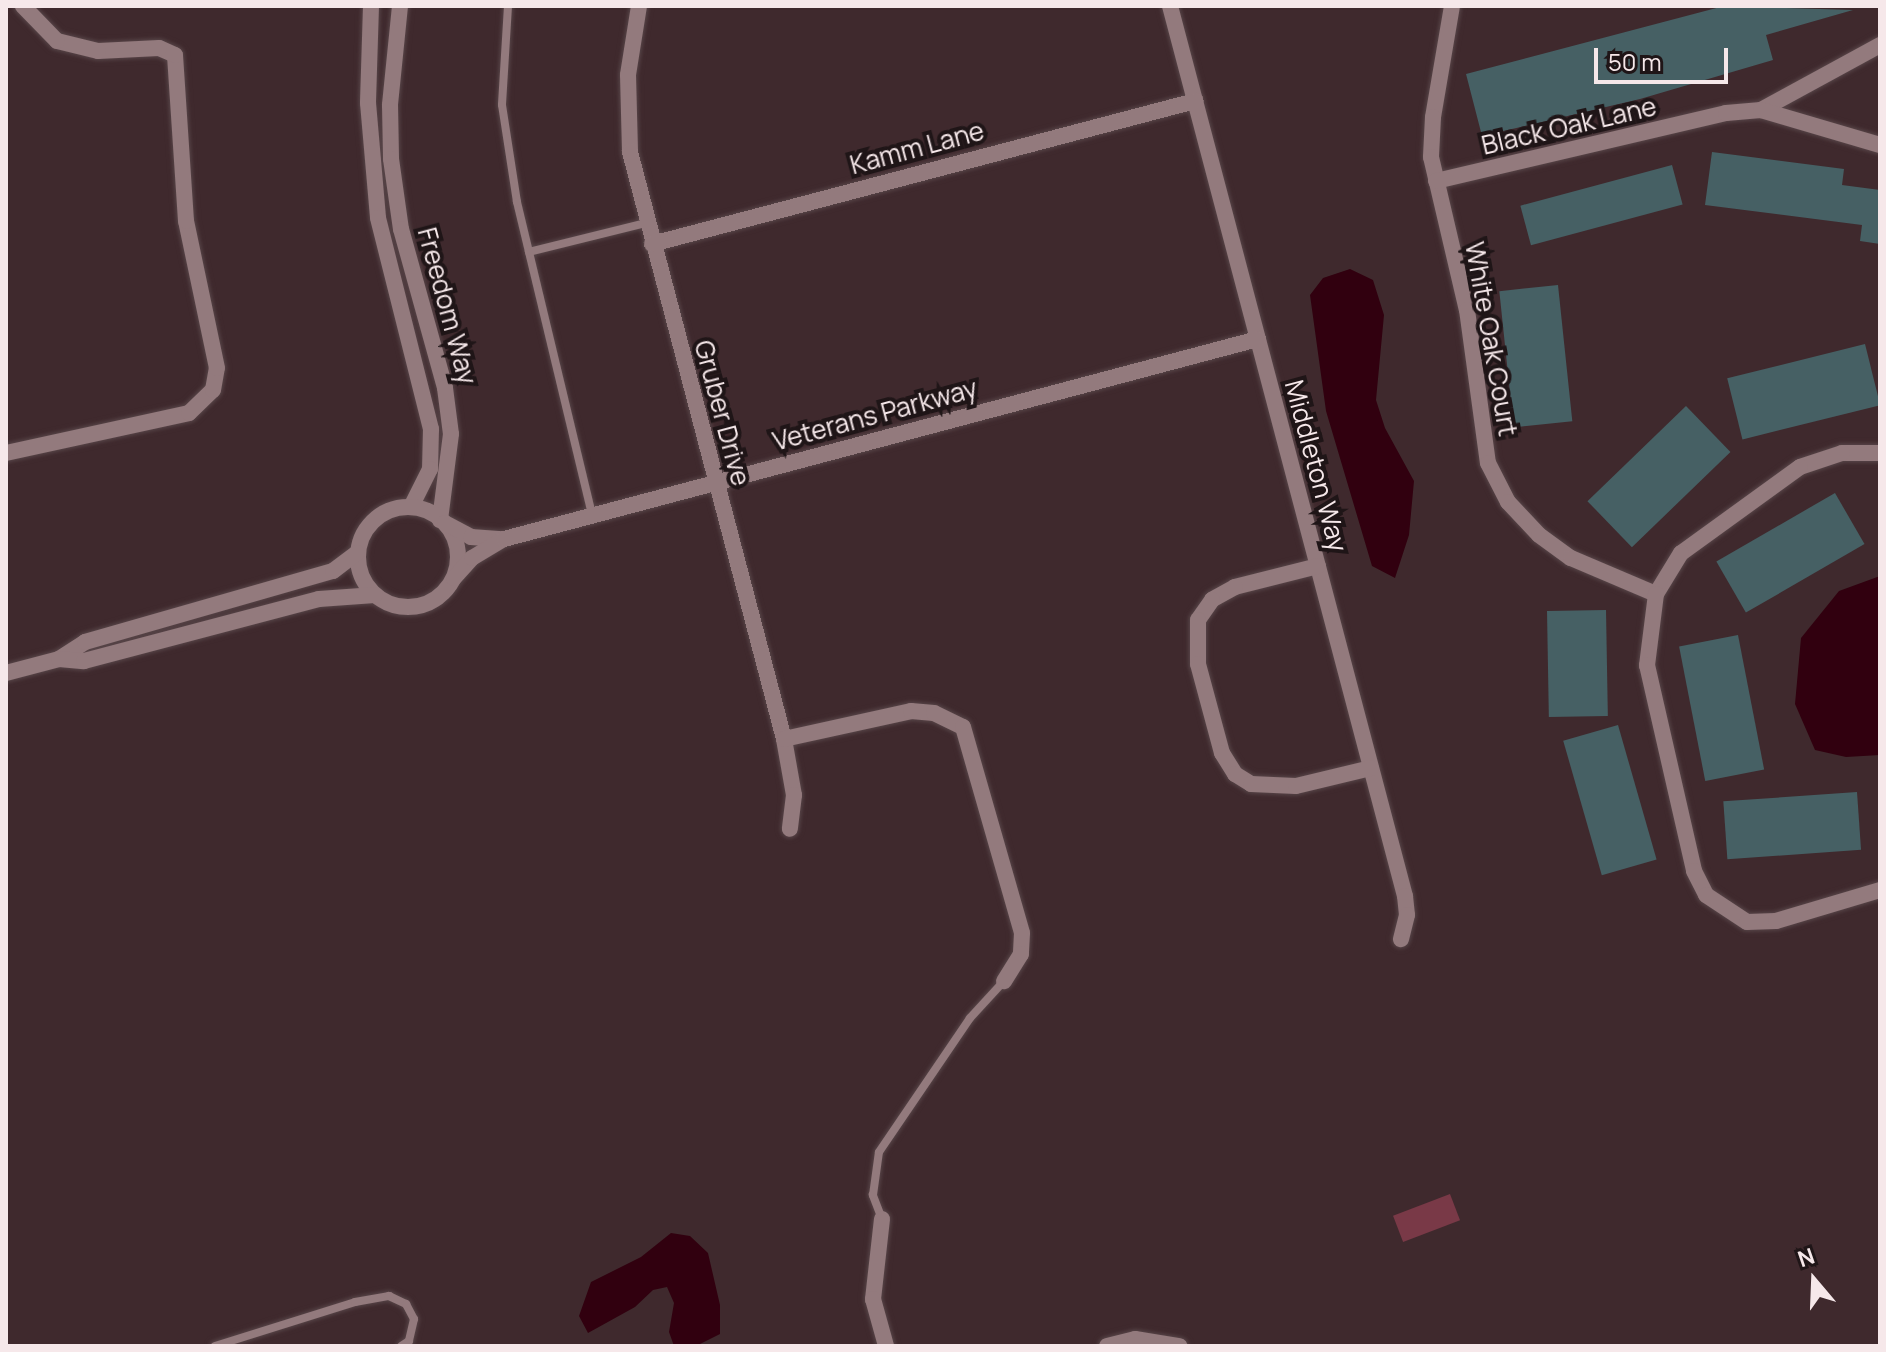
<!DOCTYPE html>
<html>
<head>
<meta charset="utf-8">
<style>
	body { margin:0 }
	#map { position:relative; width:1886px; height:1352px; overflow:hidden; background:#3f292d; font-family:Manrope,sans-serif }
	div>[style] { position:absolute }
	.green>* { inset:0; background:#793947; transform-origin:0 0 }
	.water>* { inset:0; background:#31000f }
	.building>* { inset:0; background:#466064; transform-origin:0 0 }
	.roads { filter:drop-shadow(0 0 2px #574548) drop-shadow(0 0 2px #574548) }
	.lane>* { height:8px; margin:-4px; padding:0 4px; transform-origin:4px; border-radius:4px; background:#937a7d }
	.street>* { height:16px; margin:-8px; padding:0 8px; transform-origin:8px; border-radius:8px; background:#937a7d }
	.street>.ring { margin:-8px; padding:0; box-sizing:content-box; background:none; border:16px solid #937a7d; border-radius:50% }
	span { translate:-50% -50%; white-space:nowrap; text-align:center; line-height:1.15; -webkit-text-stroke:8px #1f1517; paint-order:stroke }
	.street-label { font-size:26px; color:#f6e8ea }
	.frame { position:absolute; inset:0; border:8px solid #f6e8ea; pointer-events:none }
	.north { position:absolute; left:1774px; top:1240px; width:80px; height:80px; -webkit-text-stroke:6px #1f1517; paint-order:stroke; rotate:341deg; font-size:22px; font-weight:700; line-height:32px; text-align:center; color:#f6e8ea }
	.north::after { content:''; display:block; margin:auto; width:28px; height:36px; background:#f6e8ea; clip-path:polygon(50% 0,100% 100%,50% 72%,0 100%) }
	.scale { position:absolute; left:1594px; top:48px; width:134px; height:36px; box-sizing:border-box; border:4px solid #f6e8ea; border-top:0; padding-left:10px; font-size:24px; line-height:28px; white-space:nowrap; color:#f6e8ea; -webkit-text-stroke:6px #1f1517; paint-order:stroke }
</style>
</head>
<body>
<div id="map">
	<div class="green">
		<div style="left:1450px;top:1194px;width:28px;height:61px;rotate:69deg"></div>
	</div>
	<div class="water">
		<div style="clip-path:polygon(1350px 269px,1373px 280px,1384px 315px,1376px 400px,1385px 428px,1414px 481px,1409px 535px,1395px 578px,1372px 566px,1326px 411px,1310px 295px,1323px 278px)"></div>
		<div style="clip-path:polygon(1880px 576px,1880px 755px,1846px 757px,1815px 750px,1795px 704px,1801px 638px,1839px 591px)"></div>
		<div style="clip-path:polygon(671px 1233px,690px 1236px,708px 1253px,720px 1305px,720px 1334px,696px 1346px,674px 1346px,669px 1332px,674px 1303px,667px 1287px,653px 1290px,635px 1307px,588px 1333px,579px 1316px,591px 1282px,641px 1257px)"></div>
	</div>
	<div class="building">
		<div style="clip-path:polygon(1724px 6px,1853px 10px,1766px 35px,1773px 60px,1640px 99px,1482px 136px,1466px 74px)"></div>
		<div style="clip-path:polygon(1712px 152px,1844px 169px,1842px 185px,1880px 190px,1880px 244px,1860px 241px,1862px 225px,1705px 205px)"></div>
		<div style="left:1672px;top:165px;width:41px;height:157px;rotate:75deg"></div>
		<div style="left:1558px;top:285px;width:137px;height:59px;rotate:84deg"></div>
		<div style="left:1865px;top:344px;width:63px;height:142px;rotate:76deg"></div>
		<div style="left:1686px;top:406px;width:64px;height:137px;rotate:46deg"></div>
		<div style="left:1835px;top:493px;width:59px;height:137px;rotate:60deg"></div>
		<div style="left:1606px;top:610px;width:106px;height:59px;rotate:89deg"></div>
		<div style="left:1738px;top:635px;width:137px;height:60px;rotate:79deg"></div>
		<div style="left:1618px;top:725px;width:140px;height:57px;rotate:74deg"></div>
		<div style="left:1857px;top:792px;width:58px;height:134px;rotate:86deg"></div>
	</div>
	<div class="roads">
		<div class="lane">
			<div style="left:508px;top:6px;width:99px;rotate:93.5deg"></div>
			<div style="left:502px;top:105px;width:98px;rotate:81.2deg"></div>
			<div style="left:517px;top:202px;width:322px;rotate:76.5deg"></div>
			<div style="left:529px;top:252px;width:121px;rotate:-13.9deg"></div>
			<div style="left:882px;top:1219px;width:26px;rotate:-111deg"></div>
			<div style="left:873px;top:1195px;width:43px;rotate:-82.1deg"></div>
			<div style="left:879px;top:1152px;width:162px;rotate:-55.8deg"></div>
			<div style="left:970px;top:1018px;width:50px;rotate:-47.4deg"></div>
			<div style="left:215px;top:1346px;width:147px;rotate:-17.4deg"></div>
			<div style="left:355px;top:1302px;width:35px;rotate:-10deg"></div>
			<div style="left:389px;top:1296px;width:19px;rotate:25deg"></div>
			<div style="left:406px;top:1304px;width:17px;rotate:62deg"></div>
			<div style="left:414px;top:1319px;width:23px;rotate:103deg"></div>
			<div style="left:409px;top:1341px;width:9px;rotate:148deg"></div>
		</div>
		<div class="street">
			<div style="left:371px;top:6px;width:97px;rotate:91.8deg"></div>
			<div style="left:368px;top:103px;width:115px;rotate:85deg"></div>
			<div style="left:378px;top:218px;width:218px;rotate:75.9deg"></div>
			<div style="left:431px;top:429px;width:40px;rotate:91.4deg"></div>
			<div style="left:430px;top:469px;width:42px;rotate:116.6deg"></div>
			<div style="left:400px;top:6px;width:100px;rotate:95.8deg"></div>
			<div style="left:390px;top:105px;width:54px;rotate:88.9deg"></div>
			<div style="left:391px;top:159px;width:71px;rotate:81.9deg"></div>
			<div style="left:401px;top:229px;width:165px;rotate:74.5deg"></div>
			<div style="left:445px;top:388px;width:46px;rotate:82.6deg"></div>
			<div style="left:451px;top:434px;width:87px;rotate:97.3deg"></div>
			<div style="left:639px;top:6px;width:70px;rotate:99.1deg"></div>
			<div style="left:628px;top:75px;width:77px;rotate:88.5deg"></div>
			<div style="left:630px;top:152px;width:607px;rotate:75.3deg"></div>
			<div style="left:784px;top:739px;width:57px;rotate:79.9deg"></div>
			<div style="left:794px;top:795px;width:34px;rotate:97deg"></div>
			<div style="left:1170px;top:6px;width:921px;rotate:75.21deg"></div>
			<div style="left:1405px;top:896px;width:19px;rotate:84deg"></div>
			<div style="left:1407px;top:915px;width:25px;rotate:104deg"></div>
			<div style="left:1452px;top:6px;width:113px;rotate:99.7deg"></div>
			<div style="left:1433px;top:117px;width:40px;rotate:92.9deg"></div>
			<div style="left:1431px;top:157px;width:157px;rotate:76.8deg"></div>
			<div style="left:1467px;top:310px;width:154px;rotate:82.2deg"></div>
			<div style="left:1488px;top:463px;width:44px;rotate:62.9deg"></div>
			<div style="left:1508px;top:502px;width:45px;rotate:46.8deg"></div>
			<div style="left:1539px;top:535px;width:39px;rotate:36deg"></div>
			<div style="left:1571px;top:558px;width:92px;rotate:23deg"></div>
			<div style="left:1761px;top:110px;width:136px;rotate:-28.6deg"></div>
			<div style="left:1436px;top:181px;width:298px;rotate:-13.2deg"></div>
			<div style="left:1726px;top:113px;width:35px;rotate:-5deg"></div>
			<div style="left:1761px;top:110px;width:124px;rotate:16.4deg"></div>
			<div style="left:652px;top:244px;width:562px;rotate:-14.75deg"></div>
			<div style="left:6px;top:453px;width:187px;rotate:-12.3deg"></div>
			<div style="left:189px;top:413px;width:33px;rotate:-44deg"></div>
			<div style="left:213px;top:390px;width:22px;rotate:-80deg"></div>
			<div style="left:217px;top:368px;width:150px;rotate:-101.9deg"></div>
			<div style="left:186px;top:221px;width:166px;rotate:-93.8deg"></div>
			<div style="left:175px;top:55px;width:17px;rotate:-156deg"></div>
			<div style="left:159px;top:48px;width:61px;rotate:177.2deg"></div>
			<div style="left:98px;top:51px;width:42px;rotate:-166.3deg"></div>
			<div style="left:57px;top:41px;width:49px;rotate:-134.2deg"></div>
			<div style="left:1880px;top:453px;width:38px;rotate:180deg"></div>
			<div style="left:1842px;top:453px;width:44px;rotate:161.6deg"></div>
			<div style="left:1800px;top:467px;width:147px;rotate:144.1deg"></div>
			<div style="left:1681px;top:553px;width:48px;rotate:121.4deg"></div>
			<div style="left:1656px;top:594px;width:72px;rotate:97.2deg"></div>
			<div style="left:1647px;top:665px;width:211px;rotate:77.1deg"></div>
			<div style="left:1694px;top:871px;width:27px;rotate:63deg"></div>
			<div style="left:1706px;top:895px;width:49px;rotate:33.4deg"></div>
			<div style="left:1747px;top:922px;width:29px;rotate:-2deg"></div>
			<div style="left:1776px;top:921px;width:109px;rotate:-16.6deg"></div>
			<div class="ring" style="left:358px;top:507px;width:84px;height:84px"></div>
			<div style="left:445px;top:523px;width:30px;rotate:28deg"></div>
			<div style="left:471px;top:537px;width:31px;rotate:4deg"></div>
			<div style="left:1318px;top:566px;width:86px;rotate:165.8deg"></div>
			<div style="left:1235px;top:587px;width:26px;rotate:151deg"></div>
			<div style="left:1212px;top:600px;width:24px;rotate:125deg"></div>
			<div style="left:1198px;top:620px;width:44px;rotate:90deg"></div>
			<div style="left:1198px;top:664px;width:92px;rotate:74.9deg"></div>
			<div style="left:1222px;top:753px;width:25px;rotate:58deg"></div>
			<div style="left:1235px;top:774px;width:19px;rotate:32deg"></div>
			<div style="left:1251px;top:784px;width:45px;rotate:2.5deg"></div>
			<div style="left:1296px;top:786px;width:77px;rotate:-13.5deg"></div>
			<div style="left:454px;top:578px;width:27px;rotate:-48deg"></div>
			<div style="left:472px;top:558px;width:37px;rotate:-31deg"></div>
			<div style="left:504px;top:539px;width:780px;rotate:-14.86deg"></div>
			<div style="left:59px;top:659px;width:31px;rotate:-33deg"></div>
			<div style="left:85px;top:642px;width:258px;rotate:-16deg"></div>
			<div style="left:333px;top:571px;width:30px;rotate:-37deg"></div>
			<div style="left:6px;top:673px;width:55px;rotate:-14.8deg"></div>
			<div style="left:59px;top:659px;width:25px;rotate:5deg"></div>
			<div style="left:84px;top:661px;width:243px;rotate:-14.8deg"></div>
			<div style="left:319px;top:599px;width:56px;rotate:-4.1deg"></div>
			<div style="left:784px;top:739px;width:130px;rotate:-12.4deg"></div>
			<div style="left:911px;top:711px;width:23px;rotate:5deg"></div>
			<div style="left:934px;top:713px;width:32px;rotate:26deg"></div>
			<div style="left:963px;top:727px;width:214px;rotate:74deg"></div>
			<div style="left:1022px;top:933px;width:21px;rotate:93deg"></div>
			<div style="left:1021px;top:954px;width:32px;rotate:122deg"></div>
			<div style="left:882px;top:1219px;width:81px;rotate:96.4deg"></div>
			<div style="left:873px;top:1299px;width:49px;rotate:74.5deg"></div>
			<div style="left:1107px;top:1346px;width:29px;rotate:-14deg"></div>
			<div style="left:1135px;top:1339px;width:45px;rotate:9deg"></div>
		</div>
	</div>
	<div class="street-label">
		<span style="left:1569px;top:126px;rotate:-13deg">Black Oak Lane</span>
		<span style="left:917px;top:148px;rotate:-15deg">Kamm Lane</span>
		<span style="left:447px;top:306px;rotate:75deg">Freedom Way</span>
		<span style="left:1491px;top:339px;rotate:80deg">White Oak Court</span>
		<span style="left:722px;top:413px;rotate:75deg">Gruber Drive</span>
		<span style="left:875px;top:415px;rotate:-15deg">Veterans Parkway</span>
		<span style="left:1316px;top:466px;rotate:75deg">Middleton Way</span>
	</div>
	<div class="frame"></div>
	<div class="north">N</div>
	<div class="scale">50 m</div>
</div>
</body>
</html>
